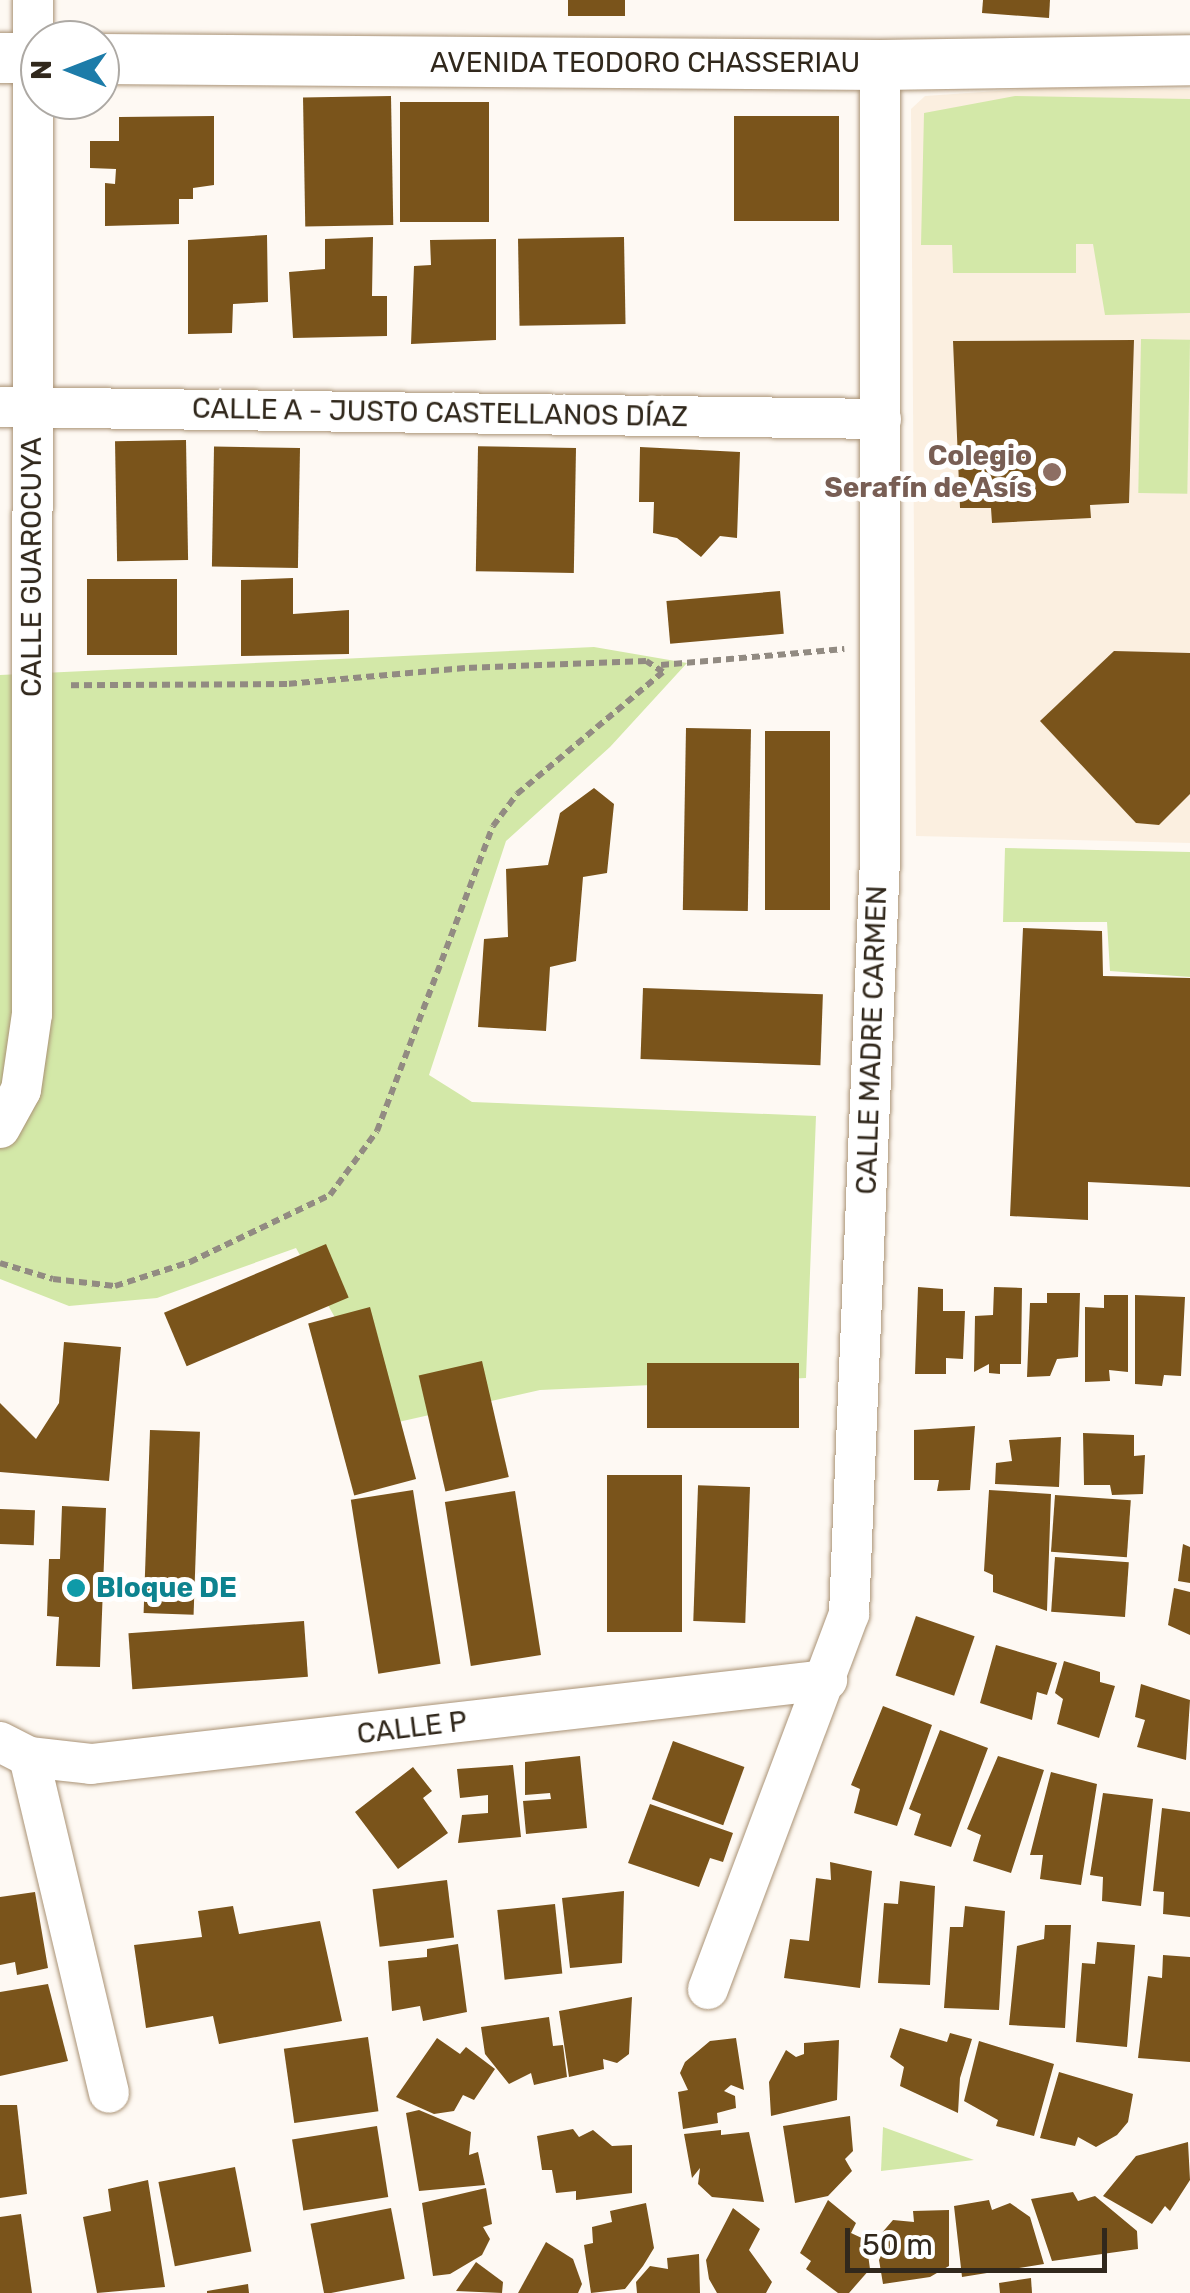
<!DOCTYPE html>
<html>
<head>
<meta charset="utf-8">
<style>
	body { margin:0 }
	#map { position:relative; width:1190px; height:2293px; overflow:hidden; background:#fef9f3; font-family:Rubik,sans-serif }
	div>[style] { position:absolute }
	.built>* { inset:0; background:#fbefe0 }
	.green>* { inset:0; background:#d3e8a8; transform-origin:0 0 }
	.building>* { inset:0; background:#7a541b; transform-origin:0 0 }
	.path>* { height:6px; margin-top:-3px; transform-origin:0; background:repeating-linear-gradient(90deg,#928b82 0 8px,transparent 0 13px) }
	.roads { filter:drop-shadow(0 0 2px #aa9376) drop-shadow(0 0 2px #aa9376) }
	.minor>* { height:40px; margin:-20px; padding:0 20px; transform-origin:20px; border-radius:20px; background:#fff }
	.tertiary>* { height:50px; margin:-25px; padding:0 25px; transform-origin:25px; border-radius:25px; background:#fff }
	.dots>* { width:28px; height:28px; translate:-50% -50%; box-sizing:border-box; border:5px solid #fff; border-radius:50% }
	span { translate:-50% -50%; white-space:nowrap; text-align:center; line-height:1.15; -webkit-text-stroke:10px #fff; paint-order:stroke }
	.street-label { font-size:28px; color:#31281c }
	.education-label { font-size:28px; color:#785e54; font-weight:700 }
	.right { translate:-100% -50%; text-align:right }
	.culture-label { font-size:28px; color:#0d838f; font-weight:700 }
	.left { translate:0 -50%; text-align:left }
	.north { position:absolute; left:20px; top:20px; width:100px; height:100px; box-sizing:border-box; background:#fff; border:2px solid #ada9a4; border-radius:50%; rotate:270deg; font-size:28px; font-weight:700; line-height:40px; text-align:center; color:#31281c }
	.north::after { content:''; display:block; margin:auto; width:35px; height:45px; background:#1d7ca9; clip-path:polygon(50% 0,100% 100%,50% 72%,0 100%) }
	.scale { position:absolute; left:845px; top:2228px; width:262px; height:45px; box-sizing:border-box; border:5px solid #31281c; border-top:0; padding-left:12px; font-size:30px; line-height:35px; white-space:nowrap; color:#31281c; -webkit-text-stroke:8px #fff; paint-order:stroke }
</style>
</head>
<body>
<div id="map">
	<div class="built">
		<div style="clip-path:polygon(1052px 87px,1190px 89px,1190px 843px,916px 836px,911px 109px,925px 96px)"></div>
	</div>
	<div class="green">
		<div style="clip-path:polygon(1015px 96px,1190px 99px,1190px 313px,1105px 315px,1093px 244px,1076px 244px,1076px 273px,953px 273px,952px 245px,921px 245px,924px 113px)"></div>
		<div style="left:1141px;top:339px;width:49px;height:154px;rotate:1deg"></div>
		<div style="clip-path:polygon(594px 647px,687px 663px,610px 747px,506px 841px,429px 1075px,472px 1102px,816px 1116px,806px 1378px,540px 1390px,394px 1423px,296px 1248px,157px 1298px,69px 1306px,0 1279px,0 675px)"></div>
		<div style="clip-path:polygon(1005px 848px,1190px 852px,1190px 977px,1110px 971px,1107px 922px,1003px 922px)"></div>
		<div style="clip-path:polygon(883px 2127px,974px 2160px,881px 2171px)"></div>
	</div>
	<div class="building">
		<div style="left:568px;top:0;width:57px;height:16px"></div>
		<div style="clip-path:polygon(983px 0,1050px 0,1049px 18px,982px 13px)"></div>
		<div style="left:391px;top:96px;width:129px;height:88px;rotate:89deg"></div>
		<div style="left:400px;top:102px;width:89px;height:120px"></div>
		<div style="clip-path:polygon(214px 116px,214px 185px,193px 188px,193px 199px,179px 199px,179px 224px,105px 226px,105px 183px,115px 184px,116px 169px,90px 168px,90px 141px,119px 141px,119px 117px)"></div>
		<div style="left:839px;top:116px;width:105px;height:105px;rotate:90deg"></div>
		<div style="clip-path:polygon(267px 235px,268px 302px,233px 304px,232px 333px,188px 334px,188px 240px)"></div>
		<div style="clip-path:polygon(373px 237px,372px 296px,387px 296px,387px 336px,293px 338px,289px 272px,325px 269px,325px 239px)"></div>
		<div style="left:624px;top:237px;width:87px;height:106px;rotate:89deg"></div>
		<div style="clip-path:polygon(496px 239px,496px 340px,411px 344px,414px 266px,431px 265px,430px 240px)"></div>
		<div style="clip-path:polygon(1134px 340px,1129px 503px,1090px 505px,1091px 518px,992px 523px,991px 508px,960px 508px,953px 341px)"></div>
		<div style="left:186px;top:440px;width:120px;height:71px;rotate:89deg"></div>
		<div style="clip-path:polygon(640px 447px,740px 452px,737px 538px,720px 536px,701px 557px,677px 538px,653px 533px,654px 502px,639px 502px)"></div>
		<div style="left:300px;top:448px;width:120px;height:86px;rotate:91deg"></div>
		<div style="left:576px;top:448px;width:125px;height:98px;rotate:91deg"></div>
		<div style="clip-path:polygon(293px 578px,293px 614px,349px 610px,349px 654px,241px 656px,241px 580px)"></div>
		<div style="left:177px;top:579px;width:76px;height:90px;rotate:90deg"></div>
		<div style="left:780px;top:591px;width:43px;height:114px;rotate:85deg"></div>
		<div style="clip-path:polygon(1114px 651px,1190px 653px,1190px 794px,1159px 825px,1136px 823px,1040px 721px)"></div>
		<div style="left:686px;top:728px;width:65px;height:182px;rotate:1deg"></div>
		<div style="left:765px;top:731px;width:65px;height:179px"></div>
		<div style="clip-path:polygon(594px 788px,614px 804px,607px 873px,583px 877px,576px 961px,550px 967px,546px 1031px,478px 1027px,484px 939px,508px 937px,506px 869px,548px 865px,560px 813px)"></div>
		<div style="clip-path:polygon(1023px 928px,1102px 931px,1103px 976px,1190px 978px,1190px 1187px,1088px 1182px,1088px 1220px,1010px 1216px)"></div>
		<div style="left:643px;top:988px;width:180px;height:71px;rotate:2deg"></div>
		<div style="left:326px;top:1244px;width:58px;height:176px;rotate:67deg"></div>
		<div style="clip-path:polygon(918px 1287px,943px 1289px,943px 1311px,965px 1311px,963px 1359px,946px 1358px,946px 1374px,915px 1374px)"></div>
		<div style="clip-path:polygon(994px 1287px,1022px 1288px,1021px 1364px,1000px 1364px,1000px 1374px,989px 1373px,989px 1364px,974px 1372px,975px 1316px,993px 1315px)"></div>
		<div style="clip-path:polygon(1047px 1293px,1080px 1293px,1078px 1357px,1057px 1359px,1050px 1376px,1027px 1377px,1030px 1303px,1047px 1303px)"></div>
		<div style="clip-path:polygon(1104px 1295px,1128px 1295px,1128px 1372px,1109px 1370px,1110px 1381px,1085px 1382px,1085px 1307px,1104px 1308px)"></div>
		<div style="clip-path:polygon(1135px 1295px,1185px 1297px,1181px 1376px,1164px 1375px,1162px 1386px,1135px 1384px)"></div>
		<div style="left:370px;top:1307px;width:178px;height:64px;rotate:75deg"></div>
		<div style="clip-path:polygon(64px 1342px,121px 1347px,109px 1481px,0 1472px,0 1403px,36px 1439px,59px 1403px)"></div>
		<div style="left:482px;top:1361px;width:119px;height:65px;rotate:77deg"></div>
		<div style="left:647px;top:1363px;width:152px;height:65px"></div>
		<div style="clip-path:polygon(975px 1426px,970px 1490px,937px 1491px,939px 1480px,914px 1480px,914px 1430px)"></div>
		<div style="left:150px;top:1430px;width:50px;height:183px;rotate:2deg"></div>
		<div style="clip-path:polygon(1083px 1433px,1134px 1435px,1134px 1456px,1145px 1455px,1143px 1494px,1112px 1495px,1110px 1485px,1084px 1485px)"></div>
		<div style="clip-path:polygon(1061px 1437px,1059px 1487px,995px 1484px,996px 1463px,1012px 1461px,1009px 1440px)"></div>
		<div style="left:607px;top:1475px;width:75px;height:157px"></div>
		<div style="left:750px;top:1487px;width:136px;height:52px;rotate:92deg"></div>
		<div style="left:413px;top:1490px;width:176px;height:63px;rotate:81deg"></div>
		<div style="clip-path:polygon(989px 1490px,1051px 1494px,1047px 1611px,993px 1592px,993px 1575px,984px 1571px)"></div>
		<div style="left:515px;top:1491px;width:166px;height:71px;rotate:81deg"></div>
		<div style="left:1055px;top:1495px;width:76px;height:57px;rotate:4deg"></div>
		<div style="clip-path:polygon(62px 1506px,106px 1508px,100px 1667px,56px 1666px,59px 1617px,47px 1616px,49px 1559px,60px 1559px)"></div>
		<div style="left:0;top:1509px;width:35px;height:35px;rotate:2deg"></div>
		<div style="clip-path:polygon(1183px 1544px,1190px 1547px,1190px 1583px,1178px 1581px)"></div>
		<div style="left:1055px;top:1557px;width:74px;height:55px;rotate:4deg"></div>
		<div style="clip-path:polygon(1174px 1588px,1190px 1592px,1190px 1635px,1168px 1625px)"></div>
		<div style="left:916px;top:1616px;width:62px;height:63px;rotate:19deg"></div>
		<div style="left:304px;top:1621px;width:56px;height:176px;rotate:86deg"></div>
		<div style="clip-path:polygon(996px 1645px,1057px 1663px,1047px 1695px,1037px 1692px,1032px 1720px,980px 1703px)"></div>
		<div style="clip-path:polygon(1064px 1661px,1100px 1672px,1100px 1682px,1115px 1686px,1099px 1738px,1057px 1724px,1063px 1699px,1055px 1693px)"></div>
		<div style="clip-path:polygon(1141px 1684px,1190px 1700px,1186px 1760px,1137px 1747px,1145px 1720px,1135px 1717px)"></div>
		<div style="clip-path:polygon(883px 1706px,932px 1725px,897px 1826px,854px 1813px,860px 1789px,851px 1785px)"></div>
		<div style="clip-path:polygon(940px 1730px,988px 1748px,951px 1847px,914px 1835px,921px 1814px,909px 1809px)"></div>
		<div style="left:673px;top:1741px;width:76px;height:62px;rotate:20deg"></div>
		<div style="clip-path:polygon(580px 1756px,587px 1828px,526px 1834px,523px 1801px,551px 1799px,550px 1793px,525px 1795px,525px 1762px)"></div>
		<div style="clip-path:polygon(998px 1756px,1044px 1770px,1011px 1873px,973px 1861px,981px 1835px,967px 1829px)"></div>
		<div style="clip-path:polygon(513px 1765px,521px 1837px,458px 1843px,462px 1815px,488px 1813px,488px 1795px,460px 1798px,457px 1769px)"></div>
		<div style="clip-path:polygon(413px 1767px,432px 1791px,423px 1798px,448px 1833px,398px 1869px,355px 1812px)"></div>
		<div style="clip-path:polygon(1051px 1772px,1097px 1784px,1081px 1885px,1040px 1879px,1043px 1855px,1030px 1855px)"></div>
		<div style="clip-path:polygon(1103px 1793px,1153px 1799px,1141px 1906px,1102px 1901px,1103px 1877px,1090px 1875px)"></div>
		<div style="clip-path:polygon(650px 1804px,733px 1833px,723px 1862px,710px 1858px,699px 1887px,628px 1863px)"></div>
		<div style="clip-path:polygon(1162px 1808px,1190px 1812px,1190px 1917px,1163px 1914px,1164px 1892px,1153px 1891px)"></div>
		<div style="clip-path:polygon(830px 1862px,872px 1871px,860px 1988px,784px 1978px,790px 1939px,809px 1941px,816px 1878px,831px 1880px)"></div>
		<div style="left:447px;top:1880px;width:58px;height:75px;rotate:83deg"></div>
		<div style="clip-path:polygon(900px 1881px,935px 1886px,930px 1985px,878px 1983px,884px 1903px,898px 1904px)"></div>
		<div style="clip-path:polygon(624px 1891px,622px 1963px,570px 1968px,562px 1898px)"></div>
		<div style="clip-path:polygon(35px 1892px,48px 1968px,17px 1975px,15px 1962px,0 1965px,0 1897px)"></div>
		<div style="left:555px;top:1904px;width:70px;height:58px;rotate:84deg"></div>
		<div style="clip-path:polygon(233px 1906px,239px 1934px,320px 1921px,342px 2021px,219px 2044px,213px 2016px,146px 2028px,134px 1945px,202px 1937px,198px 1911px)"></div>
		<div style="clip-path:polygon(965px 1906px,1005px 1911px,999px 2010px,944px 2008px,950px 1927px,963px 1927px)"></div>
		<div style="clip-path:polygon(1045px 1925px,1071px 1925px,1065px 2028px,1009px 2025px,1017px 1946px,1044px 1939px)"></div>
		<div style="clip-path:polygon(1097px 1942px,1135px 1945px,1127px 2047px,1076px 2042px,1082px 1963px,1095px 1964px)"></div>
		<div style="clip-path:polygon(458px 1944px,467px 2012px,423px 2021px,420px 2006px,392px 2011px,388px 1961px,427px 1957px,427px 1949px)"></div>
		<div style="clip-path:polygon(1163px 1955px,1190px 1957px,1190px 2062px,1138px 2058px,1148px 1976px,1162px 1978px)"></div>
		<div style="clip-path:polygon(48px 1984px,68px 2061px,0 2076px,0 1992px)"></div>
		<div style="clip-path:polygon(632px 1997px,629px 2054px,617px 2063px,603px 2059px,604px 2069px,569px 2077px,559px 2011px)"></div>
		<div style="clip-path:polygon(549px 2017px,553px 2046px,563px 2045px,567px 2077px,534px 2085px,531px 2073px,509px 2084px,485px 2054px,481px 2027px)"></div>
		<div style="clip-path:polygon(900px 2028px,947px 2042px,950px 2033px,972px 2039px,960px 2078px,958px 2113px,900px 2086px,904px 2067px,890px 2057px)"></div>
		<div style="left:368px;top:2037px;width:75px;height:85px;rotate:82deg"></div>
		<div style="clip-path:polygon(437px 2038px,460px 2054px,466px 2047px,495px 2069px,474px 2100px,463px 2095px,454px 2111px,434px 2114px,396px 2097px)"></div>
		<div style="clip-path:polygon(736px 2038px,744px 2090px,731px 2085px,724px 2091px,735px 2096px,736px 2108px,717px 2113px,718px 2123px,683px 2129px,678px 2092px,688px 2090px,680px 2073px,685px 2062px,710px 2041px)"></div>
		<div style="clip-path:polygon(839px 2040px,837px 2100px,771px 2116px,769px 2082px,786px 2050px,796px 2057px,804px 2054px,804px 2043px)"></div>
		<div style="clip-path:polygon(979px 2041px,1054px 2064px,1034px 2136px,996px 2126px,998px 2120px,964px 2101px)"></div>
		<div style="clip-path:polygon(1059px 2072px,1133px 2094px,1128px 2122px,1117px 2135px,1096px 2147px,1078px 2137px,1075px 2146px,1040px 2138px)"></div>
		<div style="clip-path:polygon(0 2105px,17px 2105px,27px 2194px,0 2198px)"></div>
		<div style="clip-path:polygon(419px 2110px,471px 2132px,469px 2155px,478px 2152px,485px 2185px,419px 2191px,406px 2113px)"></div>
		<div style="clip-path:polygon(850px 2116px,853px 2151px,845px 2159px,852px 2171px,828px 2196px,795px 2203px,783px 2126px)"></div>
		<div style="left:377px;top:2126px;width:72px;height:86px;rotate:81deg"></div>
		<div style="clip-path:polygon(573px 2129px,579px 2137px,593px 2130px,612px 2146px,632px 2145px,632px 2193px,576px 2200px,576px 2191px,556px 2193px,552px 2170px,542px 2170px,537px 2136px)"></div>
		<div style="clip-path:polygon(721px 2130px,721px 2135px,749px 2132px,764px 2202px,712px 2197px,698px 2184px,700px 2168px,692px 2178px,684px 2134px)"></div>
		<div style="clip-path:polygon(1188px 2142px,1190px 2180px,1170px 2211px,1165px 2206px,1152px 2224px,1103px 2196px,1136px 2156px)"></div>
		<div style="left:235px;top:2167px;width:86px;height:78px;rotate:79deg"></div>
		<div style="clip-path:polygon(148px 2180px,165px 2287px,97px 2293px,83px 2217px,111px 2211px,108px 2189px)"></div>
		<div style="clip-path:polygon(486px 2188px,492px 2224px,483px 2227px,490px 2239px,482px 2255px,450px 2274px,433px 2276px,422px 2203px)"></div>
		<div style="clip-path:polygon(1073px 2192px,1078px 2201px,1095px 2196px,1137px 2231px,1138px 2249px,1052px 2261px,1031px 2199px)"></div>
		<div style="clip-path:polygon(828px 2200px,856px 2223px,851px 2233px,866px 2240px,870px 2269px,849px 2293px,838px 2293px,806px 2269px,811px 2261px,800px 2253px)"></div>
		<div style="clip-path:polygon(989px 2200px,992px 2210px,1010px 2203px,1030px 2217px,1044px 2264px,962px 2277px,954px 2206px)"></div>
		<div style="clip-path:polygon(646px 2203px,654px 2248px,643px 2266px,625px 2289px,591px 2293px,584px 2245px,593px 2243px,592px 2227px,612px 2222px,610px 2211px)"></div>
		<div style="left:391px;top:2208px;width:72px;height:82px;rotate:79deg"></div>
		<div style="clip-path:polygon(733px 2208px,760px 2229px,749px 2250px,772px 2282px,766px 2293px,717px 2293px,709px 2279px,706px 2260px)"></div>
		<div style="clip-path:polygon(949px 2210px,949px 2266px,930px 2277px,883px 2284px,879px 2260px,886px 2245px,880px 2235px,893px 2220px,914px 2222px,913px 2211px)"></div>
		<div style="clip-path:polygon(21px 2214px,32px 2293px,0 2293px,0 2217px)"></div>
		<div style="clip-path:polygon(546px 2242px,573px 2259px,582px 2284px,578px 2293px,518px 2293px)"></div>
		<div style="clip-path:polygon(699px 2254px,700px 2293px,637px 2293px,636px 2282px,650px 2266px,668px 2269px,667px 2258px)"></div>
		<div style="clip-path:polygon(476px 2262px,503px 2282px,502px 2293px,456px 2291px)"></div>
		<div style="clip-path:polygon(1031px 2278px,1032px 2293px,1000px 2293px,999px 2283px)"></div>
		<div style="clip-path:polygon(248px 2284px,249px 2293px,207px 2293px,207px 2291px)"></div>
	</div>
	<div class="path">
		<div style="left:661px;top:665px;width:184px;rotate:-5deg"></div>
		<div style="left:0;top:1263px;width:55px;rotate:16.8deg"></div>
		<div style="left:53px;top:1279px;width:62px;rotate:6.4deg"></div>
		<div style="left:115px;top:1286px;width:79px;rotate:-17.7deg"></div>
		<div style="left:190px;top:1262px;width:155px;rotate:-25.6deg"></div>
		<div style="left:330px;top:1195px;width:79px;rotate:-53.7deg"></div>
		<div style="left:377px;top:1131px;width:326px;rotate:-69.2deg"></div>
		<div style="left:493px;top:826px;width:40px;rotate:-53deg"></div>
		<div style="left:517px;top:794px;width:190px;rotate:-39.9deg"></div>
		<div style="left:663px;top:672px;width:20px;rotate:-147deg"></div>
		<div style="left:646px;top:661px;width:181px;rotate:177.8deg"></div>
		<div style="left:465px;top:668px;width:179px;rotate:174.9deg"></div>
		<div style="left:287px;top:684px;width:221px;rotate:179.7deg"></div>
	</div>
	<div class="roads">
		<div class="minor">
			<div style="left:0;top:407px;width:881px;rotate:0.78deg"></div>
			<div style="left:0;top:1128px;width:43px;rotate:-61.1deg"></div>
			<div style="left:21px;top:1090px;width:77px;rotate:-81.8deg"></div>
			<div style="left:32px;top:1014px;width:1014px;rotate:-89.94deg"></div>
			<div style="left:0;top:1742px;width:33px;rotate:27deg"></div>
			<div style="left:29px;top:1757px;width:62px;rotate:6.4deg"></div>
			<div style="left:91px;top:1764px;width:741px;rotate:-6.51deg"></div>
			<div style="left:29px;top:1757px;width:345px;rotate:76.6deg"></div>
			<div style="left:708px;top:1989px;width:401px;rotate:-69.4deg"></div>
			<div style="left:849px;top:1614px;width:757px;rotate:-87.65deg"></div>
			<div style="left:880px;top:858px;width:793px;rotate:-90deg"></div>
		</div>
		<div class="tertiary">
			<div style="left:0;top:58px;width:40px"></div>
			<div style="left:100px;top:59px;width:780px;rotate:0.44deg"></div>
			<div style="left:880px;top:65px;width:310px;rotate:-0.9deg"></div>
		</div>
	</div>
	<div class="dots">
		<div style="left:1052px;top:472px;background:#8d6e63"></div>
		<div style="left:76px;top:1588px;background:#0f9aa8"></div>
	</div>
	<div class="street-label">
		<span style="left:645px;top:63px">AVENIDA TEODORO CHASSERIAU</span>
		<span style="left:440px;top:413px;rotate:1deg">CALLE A - JUSTO CASTELLANOS DÍAZ</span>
		<span style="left:32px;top:567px;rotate:-90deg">CALLE GUAROCUYA</span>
		<span style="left:872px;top:1040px;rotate:-88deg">CALLE MADRE CARMEN</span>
		<span style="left:412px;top:1728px;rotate:-7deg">CALLE P</span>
	</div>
	<div class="education-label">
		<span class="right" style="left:1032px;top:472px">Colegio<br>Serafín de Asís</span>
	</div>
	<div class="culture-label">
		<span class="left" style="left:96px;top:1588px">Bloque DE</span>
	</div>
	<div class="north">N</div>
	<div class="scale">50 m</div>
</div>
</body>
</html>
